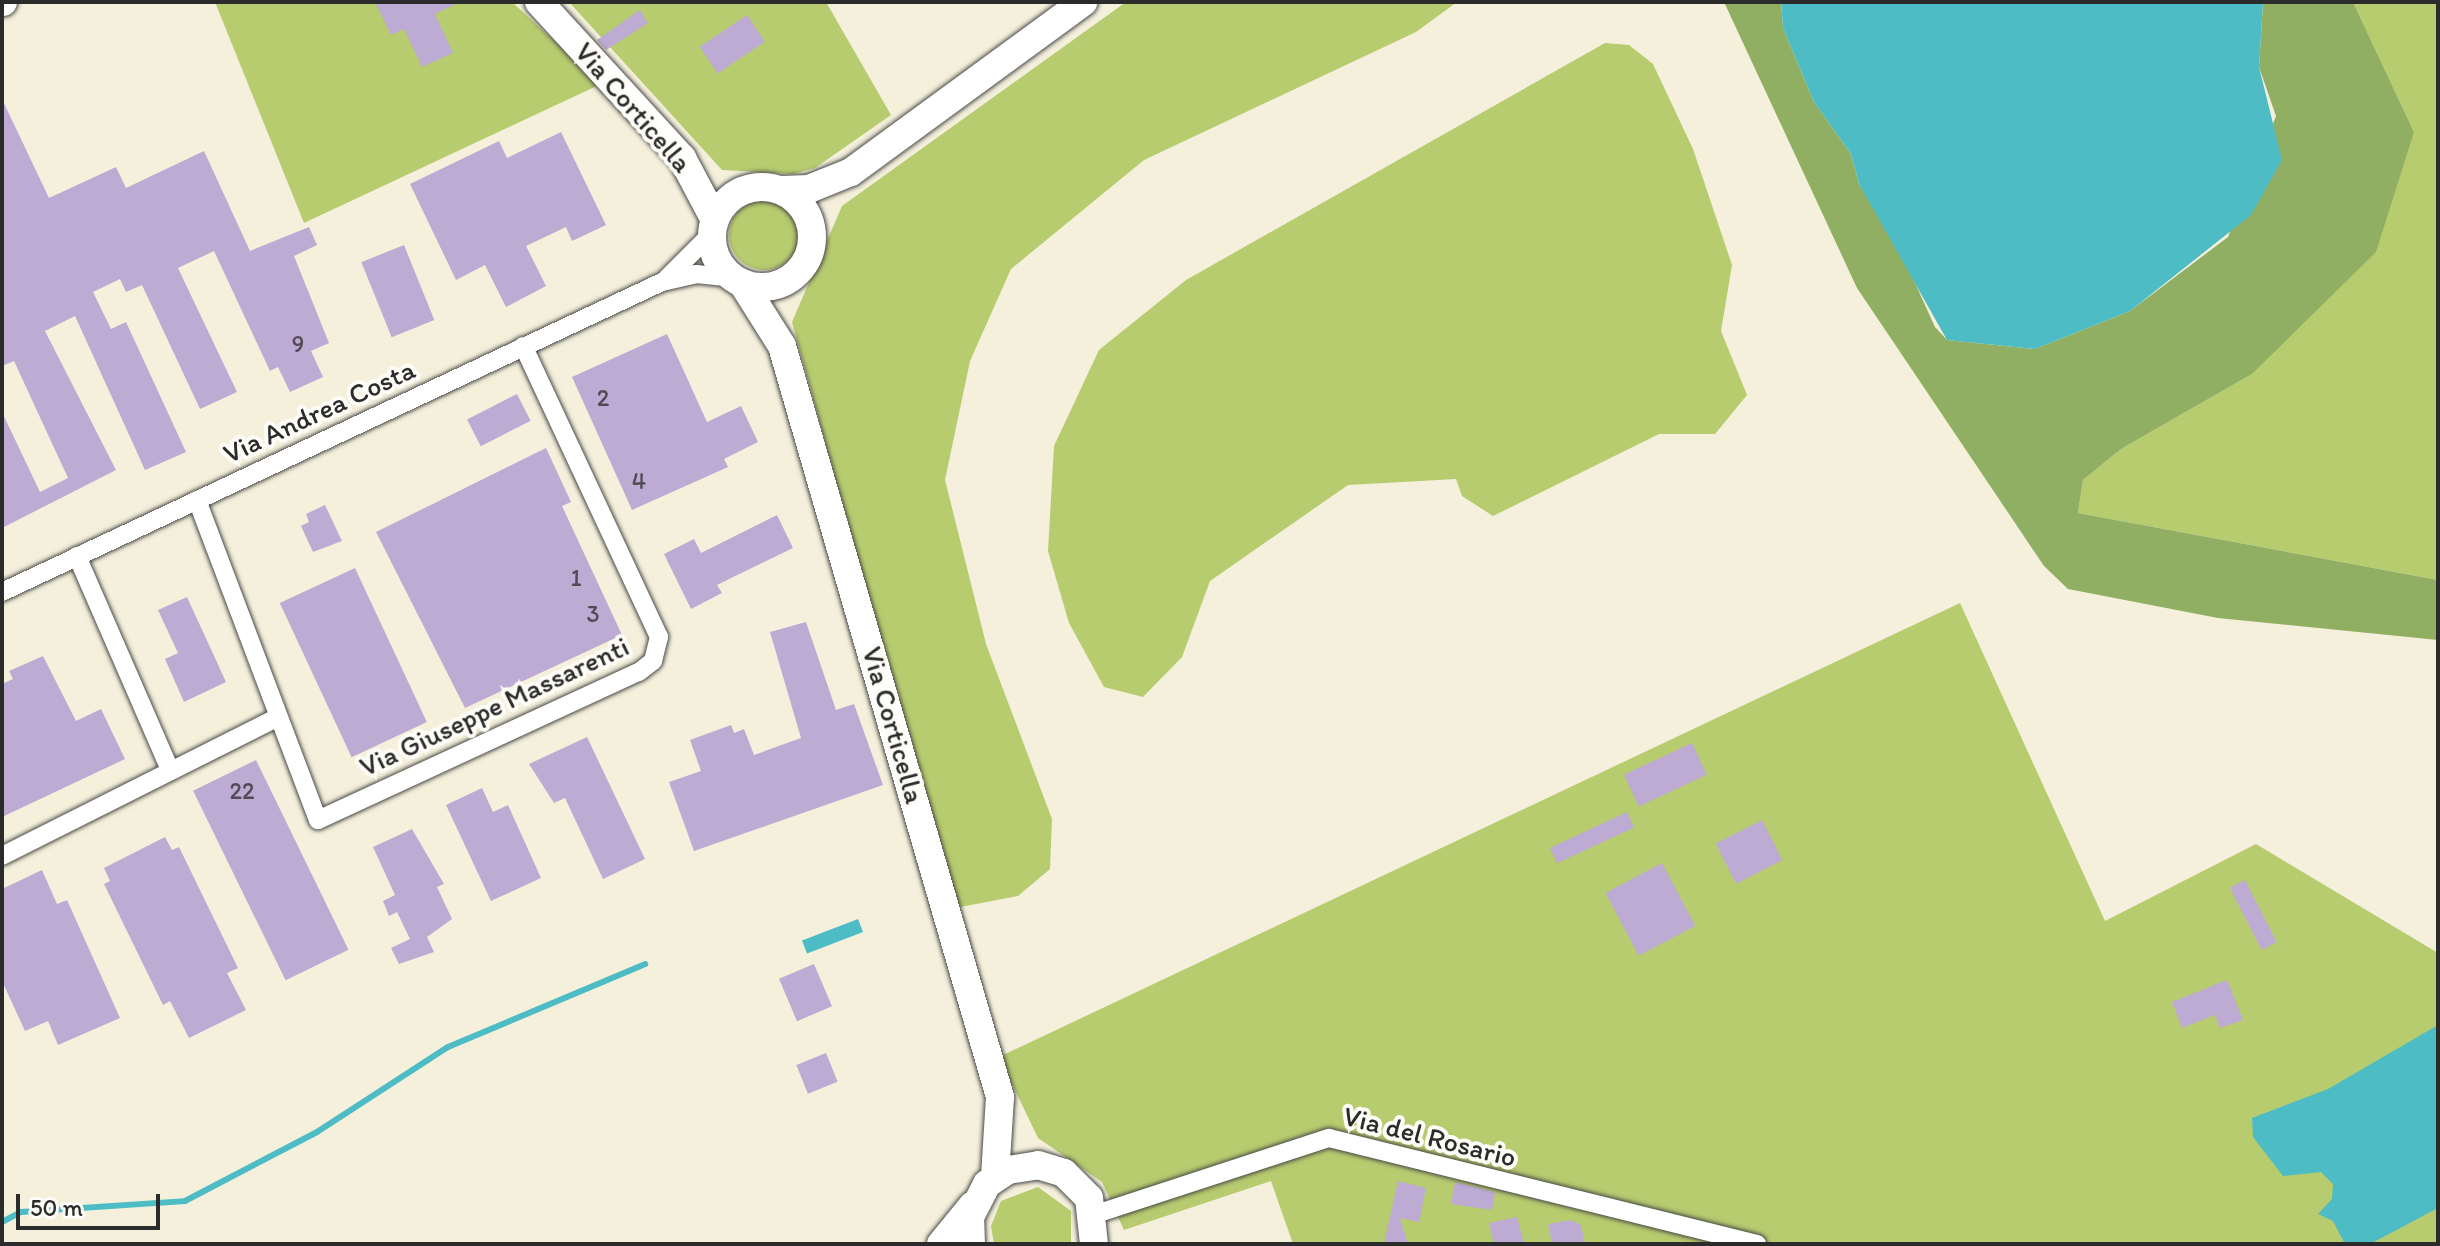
<!DOCTYPE html>
<html>
<head>
<meta charset="utf-8">
<style>
	body { margin:0 }
	#map { position:relative; width:2440px; height:1246px; overflow:hidden; background:#f4f0dc; font-family:Itim,sans-serif }
	div>[style] { position:absolute }
	.green>* { inset:0; background:#b7cb6f }
	.round { border-radius:50% }
	.forest>* { inset:0; background:#91af62 }
	.water>* { inset:0; background:#4dbcc4; transform-origin:0 0 }
	.stream>* { height:6px; margin:-3px; padding:0 3px; transform-origin:3px; border-radius:3px; background:#4dbcc4 }
	.building>* { inset:0; background:#beabd3; transform-origin:0 0 }
	.roads { filter:drop-shadow(0 0 2px #494946) drop-shadow(0 0 2px #494946) }
	.street>* { height:18px; margin:-9px; padding:0 9px; transform-origin:9px; border-radius:9px; background:#fff }
	.primary>* { height:28px; margin:-14px; padding:0 14px; transform-origin:14px; border-radius:14px; background:#fff }
	.primary>.ring { margin:-14px; padding:0; box-sizing:content-box; background:none; border:28px solid #fff; border-radius:50% }
	span { translate:-50% -50%; white-space:nowrap; text-align:center; line-height:1.15; -webkit-text-stroke:8px #fdfcf7; paint-order:stroke }
	.number-label { font-size:24px; color:#504b55 }
	.number-label span { -webkit-text-stroke-width:0 }
	.street-label { font-size:28px; color:#2b2b2b }
	.frame { position:absolute; inset:0; border:4px solid #2b2b2b; pointer-events:none }
	.scale { position:absolute; left:16px; top:1194px; width:144px; height:36px; box-sizing:border-box; border:4px solid #2b2b2b; border-top:0; padding-left:10px; font-size:24px; line-height:28px; white-space:nowrap; color:#2b2b2b; -webkit-text-stroke:6px #fdfcf7; paint-order:stroke }
</style>
</head>
<body>
<div id="map">
	<div class="green">
		<div style="clip-path:polygon(215px 2px,512px 2px,601px 84px,304px 223px)"></div>
		<div style="clip-path:polygon(569px 2px,826px 2px,891px 115px,815px 168px,793px 174px,722px 170px)"></div>
		<div style="clip-path:polygon(1126px 2px,1457px 2px,1416px 32px,1144px 160px,1011px 269px,970px 361px,945px 480px,986px 644px,1052px 819px,1050px 869px,1018px 896px,955px 908px,792px 322px,842px 206px)"></div>
		<div style="clip-path:polygon(2353px 2px,2438px 2px,2438px 580px,2078px 513px,2083px 480px,2121px 449px,2252px 374px,2414px 132px)"></div>
		<div style="clip-path:polygon(1605px 43px,1629px 45px,1653px 64px,1693px 149px,1732px 265px,1721px 331px,1747px 395px,1715px 434px,1659px 434px,1493px 516px,1462px 496px,1456px 479px,1348px 485px,1210px 581px,1182px 657px,1143px 697px,1104px 687px,1069px 623px,1048px 551px,1054px 446px,1099px 350px,1186px 280px)"></div>
		<div class="round" style="left:729px;top:200px;width:70px;height:70px"></div>
		<div style="clip-path:polygon(1960px 603px,2105px 921px,2256px 844px,2438px 953px,2438px 1244px,1293px 1244px,1271px 1181px,1124px 1230px,1102px 1182px,1038px 1138px,999px 1057px)"></div>
		<div style="clip-path:polygon(1038px 1187px,1071px 1211px,1071px 1244px,994px 1244px,991px 1226px,1001px 1201px)"></div>
	</div>
	<div class="forest">
		<div style="clip-path:polygon(1724px 2px,1781px 2px,1783px 28px,1814px 102px,1851px 154px,1859px 184px,1897px 243px,1935px 327px,1947px 340px,2035px 349px,2130px 311px,2228px 237px,2276px 116px,2259px 67px,2263px 2px,2353px 2px,2414px 132px,2376px 252px,2252px 374px,2121px 449px,2083px 480px,2078px 513px,2438px 580px,2438px 640px,2218px 618px,2068px 589px,2044px 566px,1857px 288px)"></div>
	</div>
	<div class="water">
		<div style="clip-path:polygon(1781px 2px,2263px 2px,2259px 67px,2282px 160px,2251px 215px,2130px 311px,2035px 349px,1947px 340px,1859px 184px,1851px 154px,1814px 102px,1783px 28px)"></div>
		<div style="left:858px;top:919px;width:14px;height:60px;rotate:69deg"></div>
		<div style="clip-path:polygon(2438px 1025px,2438px 1208px,2370px 1244px,2345px 1244px,2333px 1221px,2318px 1214px,2332px 1199px,2333px 1184px,2321px 1172px,2283px 1176px,2253px 1137px,2252px 1118px,2328px 1089px)"></div>
	</div>
	<div class="stream">
		<div style="left:2px;top:1222px;width:21px;rotate:-28deg"></div>
		<div style="left:21px;top:1212px;width:164px;rotate:-3.8deg"></div>
		<div style="left:185px;top:1201px;width:149px;rotate:-27.6deg"></div>
		<div style="left:317px;top:1132px;width:156px;rotate:-33deg"></div>
		<div style="left:448px;top:1047px;width:214px;rotate:-22.8deg"></div>
	</div>
	<div class="building">
		<div style="clip-path:polygon(375px 2px,460px 2px,435px 14px,453px 53px,422px 67px,404px 29px,391px 35px)"></div>
		<div style="clip-path:polygon(640px 10px,648px 23px,606px 50px,597px 40px)"></div>
		<div style="left:747px;top:15px;width:32px;height:57px;rotate:56deg"></div>
		<div style="clip-path:polygon(2px 99px,49px 198px,116px 167px,126px 188px,204px 151px,250px 251px,309px 227px,317px 245px,294px 256px,329px 343px,311px 351px,323px 377px,290px 392px,278px 367px,270px 371px,214px 251px,178px 268px,237px 392px,200px 409px,142px 285px,126px 292px,120px 279px,93px 292px,111px 329px,126px 322px,186px 452px,145px 470px,75px 316px,45px 331px,116px 470px,2px 528px,2px 412px,40px 492px,68px 478px,14px 361px,2px 366px)"></div>
		<div style="clip-path:polygon(561px 132px,606px 225px,572px 241px,566px 227px,526px 246px,546px 286px,506px 307px,485px 265px,456px 280px,410px 184px,499px 141px,507px 158px)"></div>
		<div style="left:404px;top:245px;width:81px;height:46px;rotate:68deg"></div>
		<div style="clip-path:polygon(667px 334px,707px 422px,741px 406px,758px 442px,724px 459px,728px 467px,632px 510px,572px 377px)"></div>
		<div style="left:517px;top:394px;width:30px;height:56px;rotate:63deg"></div>
		<div style="clip-path:polygon(546px 448px,571px 502px,562px 506px,622px 635px,465px 708px,376px 532px)"></div>
		<div style="clip-path:polygon(325px 505px,342px 541px,313px 552px,301px 526px,309px 522px,306px 514px)"></div>
		<div style="clip-path:polygon(777px 515px,793px 548px,717px 585px,722px 593px,691px 609px,664px 554px,694px 539px,701px 553px)"></div>
		<div style="left:355px;top:568px;width:170px;height:83px;rotate:65deg"></div>
		<div style="clip-path:polygon(187px 597px,226px 682px,184px 702px,165px 659px,178px 653px,158px 610px)"></div>
		<div style="clip-path:polygon(806px 622px,836px 710px,854px 704px,883px 785px,694px 851px,669px 782px,701px 771px,690px 740px,731px 725px,734px 733px,744px 729px,754px 755px,801px 738px,770px 632px)"></div>
		<div style="clip-path:polygon(43px 656px,76px 721px,101px 709px,125px 759px,2px 817px,2px 684px,13px 679px,9px 671px)"></div>
		<div style="clip-path:polygon(587px 737px,645px 859px,603px 879px,565px 798px,554px 803px,529px 764px)"></div>
		<div style="left:1692px;top:743px;width:35px;height:75px;rotate:65deg"></div>
		<div style="left:256px;top:760px;width:211px;height:70px;rotate:64deg"></div>
		<div style="clip-path:polygon(482px 788px,493px 812px,508px 805px,541px 878px,491px 901px,446px 805px)"></div>
		<div style="left:1627px;top:812px;width:17px;height:85px;rotate:65deg"></div>
		<div style="left:1762px;top:820px;width:45px;height:52px;rotate:63deg"></div>
		<div style="clip-path:polygon(412px 829px,444px 884px,437px 887px,452px 919px,427px 937px,434px 952px,399px 964px,391px 948px,410px 939px,397px 912px,389px 916px,383px 901px,395px 895px,373px 847px)"></div>
		<div style="clip-path:polygon(165px 837px,172px 850px,179px 847px,238px 968px,227px 973px,246px 1010px,189px 1038px,170px 1001px,163px 1005px,104px 884px,110px 881px,104px 868px)"></div>
		<div style="left:1662px;top:863px;width:71px;height:64px;rotate:62deg"></div>
		<div style="clip-path:polygon(42px 870px,57px 904px,67px 900px,120px 1018px,58px 1045px,48px 1021px,25px 1031px,2px 981px,2px 889px)"></div>
		<div style="left:2245px;top:880px;width:70px;height:17px;rotate:63deg"></div>
		<div style="left:814px;top:964px;width:46px;height:38px;rotate:67deg"></div>
		<div style="clip-path:polygon(2227px 980px,2243px 1020px,2220px 1028px,2215px 1015px,2182px 1028px,2172px 1002px)"></div>
		<div style="left:826px;top:1053px;width:31px;height:32px;rotate:68deg"></div>
		<div style="clip-path:polygon(1398px 1181px,1426px 1188px,1419px 1222px,1400px 1218px,1408px 1244px,1384px 1244px)"></div>
		<div style="clip-path:polygon(1455px 1182px,1495px 1192px,1492px 1210px,1451px 1204px)"></div>
		<div style="clip-path:polygon(1517px 1217px,1524px 1244px,1494px 1244px,1489px 1223px)"></div>
		<div style="clip-path:polygon(1571px 1220px,1581px 1225px,1585px 1244px,1552px 1244px,1548px 1224px)"></div>
	</div>
	<div class="roads">
		<div class="street">
			<div style="left:667px;top:278px;width:64px;rotate:-45deg"></div>
			<div style="left:197px;top:500px;width:342px;rotate:69.3deg"></div>
			<div style="left:318px;top:820px;width:353px;rotate:-24.8deg"></div>
			<div style="left:639px;top:672px;width:18px;rotate:-38deg"></div>
			<div style="left:653px;top:661px;width:25px;rotate:-76deg"></div>
			<div style="left:659px;top:637px;width:321px;rotate:-115deg"></div>
			<div style="left:77px;top:556px;width:233px;rotate:66.5deg"></div>
			<div style="left:2px;top:592px;width:729px;rotate:-25.16deg"></div>
			<div style="left:662px;top:282px;width:35px;rotate:-13deg"></div>
			<div style="left:696px;top:274px;width:37px;rotate:6deg"></div>
			<div style="left:2px;top:856px;width:309px;rotate:-26.7deg"></div>
			<div style="left:1096px;top:1214px;width:245px;rotate:-18.1deg"></div>
			<div style="left:1329px;top:1138px;width:441px;rotate:13.9deg"></div>
		</div>
		<div class="primary">
			<div style="left:2px;top:2px;width:1px"></div>
			<div style="left:539px;top:2px;width:212px;rotate:47.5deg"></div>
			<div style="left:682px;top:158px;width:70px;rotate:62deg"></div>
			<div class="ring" style="left:712px;top:187px;width:72px;height:72px"></div>
			<div style="left:782px;top:190px;width:27px;rotate:-2deg"></div>
			<div style="left:809px;top:189px;width:45px;rotate:-22deg"></div>
			<div style="left:851px;top:172px;width:288px;rotate:-36.2deg"></div>
			<div style="left:743px;top:284px;width:73px;rotate:57.8deg"></div>
			<div style="left:782px;top:346px;width:782px;rotate:73.81deg"></div>
			<div style="left:1000px;top:1097px;width:80px;rotate:93.6deg"></div>
			<div style="left:941px;top:1244px;width:49px;rotate:-50.8deg"></div>
			<div style="left:971px;top:1244px;width:27px;rotate:-92deg"></div>
			<div style="left:970px;top:1217px;width:37px;rotate:-63deg"></div>
			<div style="left:987px;top:1184px;width:25px;rotate:-34deg"></div>
			<div style="left:1008px;top:1170px;width:30px;rotate:-9deg"></div>
			<div style="left:1038px;top:1165px;width:27px;rotate:17deg"></div>
			<div style="left:1064px;top:1173px;width:35px;rotate:45deg"></div>
			<div style="left:1089px;top:1198px;width:46px;rotate:83.8deg"></div>
		</div>
	</div>
	<div class="number-label">
		<span style="left:298px;top:344px">9</span>
		<span style="left:603px;top:398px">2</span>
		<span style="left:639px;top:481px">4</span>
		<span style="left:576px;top:578px">1</span>
		<span style="left:593px;top:614px">3</span>
		<span style="left:242px;top:791px">22</span>
	</div>
	<div class="street-label">
		<span style="left:634px;top:107px;rotate:49deg">Via Corticella</span>
		<span style="left:319px;top:411px;rotate:-25deg">Via Andrea Costa</span>
		<span style="left:494px;top:706px;rotate:-25deg">Via Giuseppe Massarenti</span>
		<span style="left:894px;top:725px;rotate:74deg">Via Corticella</span>
		<span style="left:1430px;top:1136px;rotate:14deg">Via del Rosario</span>
	</div>
	<div class="frame"></div>
	<div class="scale">50 m</div>
</div>
</body>
</html>
